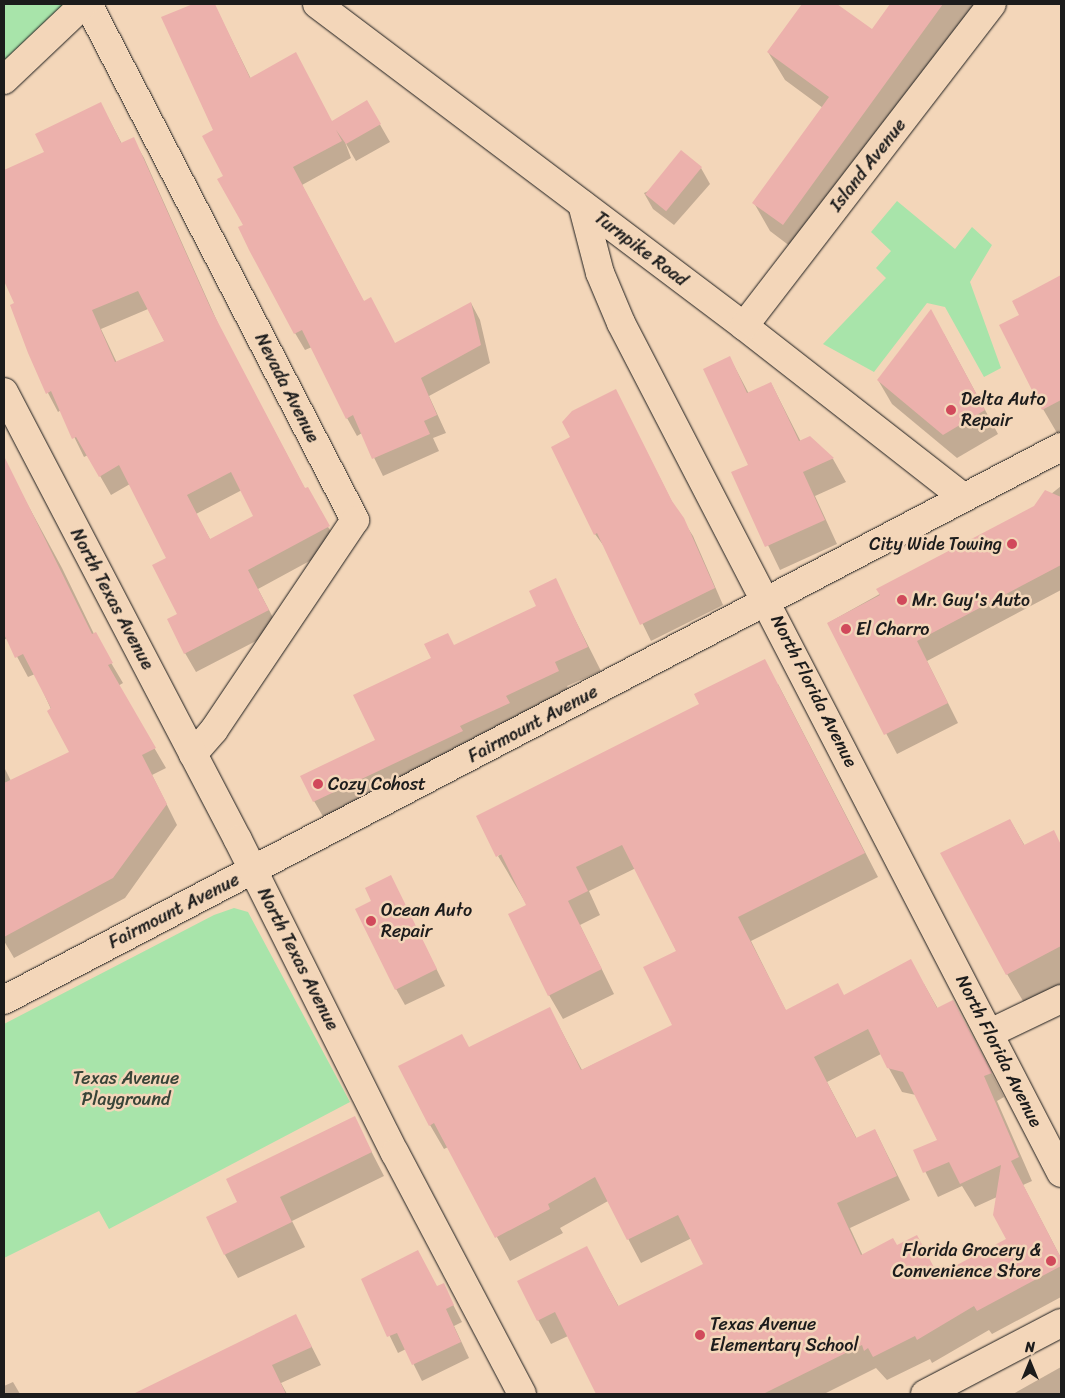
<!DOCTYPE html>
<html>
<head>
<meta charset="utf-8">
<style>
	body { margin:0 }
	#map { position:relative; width:1065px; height:1398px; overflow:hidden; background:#f3d6b9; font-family:Sriracha,sans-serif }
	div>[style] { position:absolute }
	.green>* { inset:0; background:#a8e4aa }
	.shadow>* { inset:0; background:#0003 }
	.building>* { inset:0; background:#ecb1ac; transform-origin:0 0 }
	.roads { filter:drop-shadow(0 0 1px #1c1c1c) drop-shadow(0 0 1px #1c1c1c) }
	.minor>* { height:28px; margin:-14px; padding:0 14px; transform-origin:14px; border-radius:14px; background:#f3d6b9 }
	.dots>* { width:14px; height:14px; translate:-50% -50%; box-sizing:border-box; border:2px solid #f3d6b9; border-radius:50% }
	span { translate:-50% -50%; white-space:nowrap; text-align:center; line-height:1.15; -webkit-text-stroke:5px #f3d6b9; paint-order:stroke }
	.street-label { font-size:18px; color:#1c1c1c }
	.poi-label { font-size:18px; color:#1c1c1c }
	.left { translate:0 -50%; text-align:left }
	.right { translate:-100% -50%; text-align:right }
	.park-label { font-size:18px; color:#384438 }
	.frame { position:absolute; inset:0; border:5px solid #1c1c1c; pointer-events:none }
	.north { position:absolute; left:1005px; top:1338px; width:50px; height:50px; -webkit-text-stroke:4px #f3d6b9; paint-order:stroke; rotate:0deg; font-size:14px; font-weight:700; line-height:20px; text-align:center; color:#1c1c1c }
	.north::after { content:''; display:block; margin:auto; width:18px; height:22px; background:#1c1c1c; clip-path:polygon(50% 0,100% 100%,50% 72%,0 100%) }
</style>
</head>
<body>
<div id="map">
	<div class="green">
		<div style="clip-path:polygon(4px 4px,66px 4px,4px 64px)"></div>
		<div style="clip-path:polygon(897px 201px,955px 249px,972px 227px,992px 245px,970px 282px,1001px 368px,984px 377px,945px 307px,927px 303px,874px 372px,823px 344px,886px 278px,876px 268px,891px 251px,871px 232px)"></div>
		<div style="clip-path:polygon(234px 908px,248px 912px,350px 1102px,109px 1229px,99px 1211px,4px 1258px,4px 1024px,214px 915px)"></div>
	</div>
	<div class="shadow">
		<div style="clip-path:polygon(196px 4px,214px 4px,251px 79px,332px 122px,367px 102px,390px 142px,356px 161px,345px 142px,351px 158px,302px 185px,364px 302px,395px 344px,471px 303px,480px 320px,490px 363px,429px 396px,446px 433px,433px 438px,439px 451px,383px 476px,362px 433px,357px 436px,347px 418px,312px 347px,305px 350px,295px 333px,244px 226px,224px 177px,214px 131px,163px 18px)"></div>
		<div style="clip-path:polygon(804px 4px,835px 4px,872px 31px,892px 4px,980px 4px,799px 253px,770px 231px,754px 203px,823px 108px,785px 80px,768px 52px)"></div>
		<div style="clip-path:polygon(evenodd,101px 104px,122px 144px,133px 139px,144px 158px,221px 330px,305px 489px,339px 545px,258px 589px,279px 629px,196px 672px,185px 653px,168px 558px,130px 484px,111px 495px,88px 455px,84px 457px,61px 410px,58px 412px,48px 393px,11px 306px,16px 304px,4px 278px,4px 171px,46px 153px,101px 104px,148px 309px,165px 342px,117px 363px,101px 329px,148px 309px,101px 104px,242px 490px,255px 517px,211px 541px,196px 514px,242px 490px)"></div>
		<div style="clip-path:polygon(701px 168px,710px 184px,674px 225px,653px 209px,644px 193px)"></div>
		<div style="clip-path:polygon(1061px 277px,1061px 431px,1057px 433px,1043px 409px,1021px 315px,1013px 302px)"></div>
		<div style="clip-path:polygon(944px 334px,998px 434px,957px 458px,892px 404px,878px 380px)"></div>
		<div style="clip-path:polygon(730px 358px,749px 394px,771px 383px,801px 442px,809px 438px,833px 459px,846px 482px,815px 496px,837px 544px,780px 570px,733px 473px,749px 465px)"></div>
		<div style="clip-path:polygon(616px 391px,675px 508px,693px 536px,723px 605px,651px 641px,606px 549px,595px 534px,572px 438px)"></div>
		<div style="clip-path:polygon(4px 461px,62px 568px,94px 634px,123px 683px,118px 686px,166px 768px,152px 775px,177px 825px,125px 898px,14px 958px,4px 941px,4px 767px,11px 781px,71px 753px,35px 674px,28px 677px,7px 638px,4px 640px)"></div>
		<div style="clip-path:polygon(1061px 486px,1061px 590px,927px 661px,958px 723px,897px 754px,828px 623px,1035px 507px)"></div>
		<div style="clip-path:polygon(555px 580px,601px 671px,567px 686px,571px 695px,328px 825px,314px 801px,377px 741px,454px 646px,538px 607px)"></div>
		<div style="clip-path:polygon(evenodd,778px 684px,878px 877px,751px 941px,786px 1011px,844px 996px,924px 984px,938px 1009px,966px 1025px,1004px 1097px,997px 1101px,1032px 1181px,1023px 1185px,1061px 1258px,1061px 1297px,992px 1334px,989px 1330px,932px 1363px,930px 1359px,887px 1380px,876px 1368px,824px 1394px,598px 1394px,568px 1336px,551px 1344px,538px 1320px,586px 1247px,619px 1307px,705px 1265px,692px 1238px,641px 1263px,608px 1201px,560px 1228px,563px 1233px,510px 1261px,448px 1147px,444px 1149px,430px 1125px,400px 1066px,469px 1048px,550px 1009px,582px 1070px,674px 1025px,677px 952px,636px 868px,589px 891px,600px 915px,580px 925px,614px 994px,563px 1019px,549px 995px,527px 905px,498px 856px,778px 684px,881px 1054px,902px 1092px,916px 1095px,938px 1141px,915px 1151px,938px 1197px,962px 1186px,975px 1207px,997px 1197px,1008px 1240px,939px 1276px,897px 1247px,863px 1256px,850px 1228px,910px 1200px,875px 1130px,857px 1139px,827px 1082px,881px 1054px)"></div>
		<div style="clip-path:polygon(1010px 820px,1025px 846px,1053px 832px,1061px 846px,1061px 994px,1029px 1011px,1007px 974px)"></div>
		<div style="clip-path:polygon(390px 877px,445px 986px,405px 1005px,396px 989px,373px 902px)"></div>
		<div style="clip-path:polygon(354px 1118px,384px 1176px,292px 1221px,305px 1247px,238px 1278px,225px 1255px,239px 1202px)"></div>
		<div style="clip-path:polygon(362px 1279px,437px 1288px,443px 1285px,462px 1322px,454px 1326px,469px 1358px,422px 1381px,406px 1349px,398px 1353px)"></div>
		<div style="clip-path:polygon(296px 1316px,321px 1365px,281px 1383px,287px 1394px,137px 1394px)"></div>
		<div style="clip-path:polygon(1061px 1367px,1061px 1394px,1013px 1394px)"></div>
		<div style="clip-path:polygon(13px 1382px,20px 1394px,4px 1394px,4px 1386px)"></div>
	</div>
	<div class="building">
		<div style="clip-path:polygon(193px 4px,215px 4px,250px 78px,296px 52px,332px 121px,367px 100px,381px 124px,346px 144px,336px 130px,342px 141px,293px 167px,364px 301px,371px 297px,395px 343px,471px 302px,481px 345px,421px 378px,437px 415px,424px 421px,430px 434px,372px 459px,353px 415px,346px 419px,302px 330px,294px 334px,249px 250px,238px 227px,243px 225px,217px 179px,223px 176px,202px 136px,213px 130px,161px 17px)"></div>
		<div style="clip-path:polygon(802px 4px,837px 4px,872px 29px,890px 4px,943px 4px,783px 225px,752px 203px,829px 97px,767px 52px)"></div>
		<div style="clip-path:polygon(evenodd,101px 102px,121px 143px,134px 137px,211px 309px,305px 488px,308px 487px,330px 526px,248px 570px,269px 610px,184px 654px,167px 619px,177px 614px,152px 565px,166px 558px,119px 465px,99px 477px,76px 437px,72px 439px,51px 391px,46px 394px,28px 353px,10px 305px,14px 303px,4px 281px,4px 170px,44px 152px,35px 134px,101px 102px,138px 291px,164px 341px,115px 362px,92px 310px,138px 291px,101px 102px,231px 472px,253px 516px,210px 539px,187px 495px,231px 472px)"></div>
		<div style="left:681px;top:150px;width:27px;height:57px;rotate:39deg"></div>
		<div style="clip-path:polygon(1061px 275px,1061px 400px,1042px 410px,999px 325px,1019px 315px,1012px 301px)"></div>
		<div style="clip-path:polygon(931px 309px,985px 410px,943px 435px,877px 380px)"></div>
		<div style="clip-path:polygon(730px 356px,747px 393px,771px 382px,799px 441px,810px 436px,834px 458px,803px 472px,825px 520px,765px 547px,731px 472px,748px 465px,703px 369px)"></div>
		<div style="clip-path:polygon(616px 389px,672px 501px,684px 518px,715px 588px,640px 625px,597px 533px,594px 535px,551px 447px,570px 437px,562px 422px,572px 411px)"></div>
		<div style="clip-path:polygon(4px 456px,92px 634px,96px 632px,113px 663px,108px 665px,156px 748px,142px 755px,167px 804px,113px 878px,4px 937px,4px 783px,69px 752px,47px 711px,51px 708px,23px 654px,15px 658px,4px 634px)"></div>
		<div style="clip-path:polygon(1045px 490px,1061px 497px,1061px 565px,917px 641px,948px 703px,884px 735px,827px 623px,880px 595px,876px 589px,1034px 506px)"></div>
		<div style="clip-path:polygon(556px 578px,588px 647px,555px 662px,559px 671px,506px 696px,510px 703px,460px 726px,463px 731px,313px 802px,300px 776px,375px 740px,353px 695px,431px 658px,424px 644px,448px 633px,454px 645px,536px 606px,529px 591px)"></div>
		<div style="clip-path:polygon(evenodd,765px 659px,865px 853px,738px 917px,786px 1010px,838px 983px,844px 995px,911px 959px,937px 1008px,953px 1000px,992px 1073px,984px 1076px,1019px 1157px,1011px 1161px,1061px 1258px,1061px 1266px,977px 1311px,974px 1306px,917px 1340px,915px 1336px,873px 1357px,868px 1348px,864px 1351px,862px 1345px,763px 1394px,596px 1394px,555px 1312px,537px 1321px,517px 1281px,587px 1246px,618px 1306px,703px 1264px,678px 1215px,627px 1240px,595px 1177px,548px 1204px,550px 1209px,495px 1238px,434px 1123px,429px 1126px,398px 1066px,462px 1034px,469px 1047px,550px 1007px,581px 1070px,672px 1025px,643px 967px,676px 951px,622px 845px,576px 867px,588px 891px,568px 901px,602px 969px,548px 996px,508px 914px,526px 905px,501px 854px,496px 857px,476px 816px,699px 704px,694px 694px,765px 659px,868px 1029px,887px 1068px,903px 1072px,937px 1140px,913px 1150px,923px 1173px,949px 1162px,960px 1184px,1001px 1165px,993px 1215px,1006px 1239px,938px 1275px,917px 1235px,897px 1245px,893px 1238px,861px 1255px,837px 1203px,897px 1176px,875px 1129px,856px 1138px,814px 1057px,868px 1029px)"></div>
		<div style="clip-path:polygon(1010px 819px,1024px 845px,1054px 830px,1061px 845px,1061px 946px,1006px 975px,940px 853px)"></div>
		<div style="clip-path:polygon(391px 875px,437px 969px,395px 990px,355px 909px,371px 901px,365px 888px)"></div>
		<div style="clip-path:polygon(355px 1116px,372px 1152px,280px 1197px,292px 1222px,224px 1255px,206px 1217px,237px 1202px,226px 1179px)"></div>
		<div style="clip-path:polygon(418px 1250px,437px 1286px,444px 1283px,454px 1305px,446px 1309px,461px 1342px,412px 1365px,397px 1333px,387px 1337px,361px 1279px)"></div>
		<div style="clip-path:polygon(296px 1314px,312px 1347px,272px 1365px,286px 1394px,133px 1394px)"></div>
	</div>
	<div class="roads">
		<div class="minor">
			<div style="left:88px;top:4px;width:581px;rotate:62.64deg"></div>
			<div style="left:355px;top:520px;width:253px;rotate:123.9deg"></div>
			<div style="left:214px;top:730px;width:32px;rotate:131deg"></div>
			<div style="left:317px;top:4px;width:535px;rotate:37.02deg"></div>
			<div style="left:744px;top:326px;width:278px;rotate:38deg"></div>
			<div style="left:4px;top:80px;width:110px;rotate:-43.5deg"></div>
			<div style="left:582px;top:204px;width:71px;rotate:75.4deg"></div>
			<div style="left:600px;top:273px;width:54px;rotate:67.2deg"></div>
			<div style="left:621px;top:323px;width:957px;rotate:62.63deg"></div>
			<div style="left:744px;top:326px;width:406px;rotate:-52.4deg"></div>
			<div style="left:4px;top:392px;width:505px;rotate:62.42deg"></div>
			<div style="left:238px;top:840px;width:350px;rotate:63.4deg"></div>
			<div style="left:395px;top:1153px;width:272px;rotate:62.2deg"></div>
			<div style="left:4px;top:1000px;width:1193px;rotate:-27.62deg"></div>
			<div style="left:990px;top:1033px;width:79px;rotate:-25.6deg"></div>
			<div style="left:925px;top:1394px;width:153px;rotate:-27.6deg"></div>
		</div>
	</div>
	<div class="dots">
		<div style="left:951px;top:410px;background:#d1495b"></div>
		<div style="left:1012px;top:544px;background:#d1495b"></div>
		<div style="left:902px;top:600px;background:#d1495b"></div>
		<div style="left:846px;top:629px;background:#d1495b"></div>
		<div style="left:318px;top:784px;background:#d1495b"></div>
		<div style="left:371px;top:921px;background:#d1495b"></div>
		<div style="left:1051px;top:1261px;background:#d1495b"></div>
		<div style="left:700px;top:1335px;background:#d1495b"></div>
	</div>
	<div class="street-label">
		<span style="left:868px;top:165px;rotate:-52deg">Island Avenue</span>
		<span style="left:641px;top:249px;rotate:37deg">Turnpike Road</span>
		<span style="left:287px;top:388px;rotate:63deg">Nevada Avenue</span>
		<span style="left:112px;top:599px;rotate:62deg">North Texas Avenue</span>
		<span style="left:814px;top:691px;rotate:63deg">North Florida Avenue</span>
		<span style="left:533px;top:724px;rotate:-28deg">Fairmount Avenue</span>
		<span style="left:174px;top:911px;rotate:-27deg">Fairmount Avenue</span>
		<span style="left:298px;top:959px;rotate:63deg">North Texas Avenue</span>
		<span style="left:999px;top:1051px;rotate:63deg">North Florida Avenue</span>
	</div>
	<div class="poi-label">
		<span class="left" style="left:961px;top:410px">Delta Auto<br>Repair</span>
		<span class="right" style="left:1002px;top:544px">City Wide Towing</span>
		<span class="left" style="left:912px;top:600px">Mr. Guy's Auto</span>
		<span class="left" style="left:856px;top:629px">El Charro</span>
		<span class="left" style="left:328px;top:784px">Cozy Cohost</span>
		<span class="left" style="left:381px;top:921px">Ocean Auto<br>Repair</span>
		<span class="right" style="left:1041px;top:1261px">Florida Grocery &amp;<br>Convenience Store</span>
		<span class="left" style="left:710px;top:1335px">Texas Avenue<br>Elementary School</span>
	</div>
	<div class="park-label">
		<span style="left:126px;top:1089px">Texas Avenue<br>Playground</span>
	</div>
	<div class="frame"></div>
	<div class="north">N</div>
</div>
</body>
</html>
